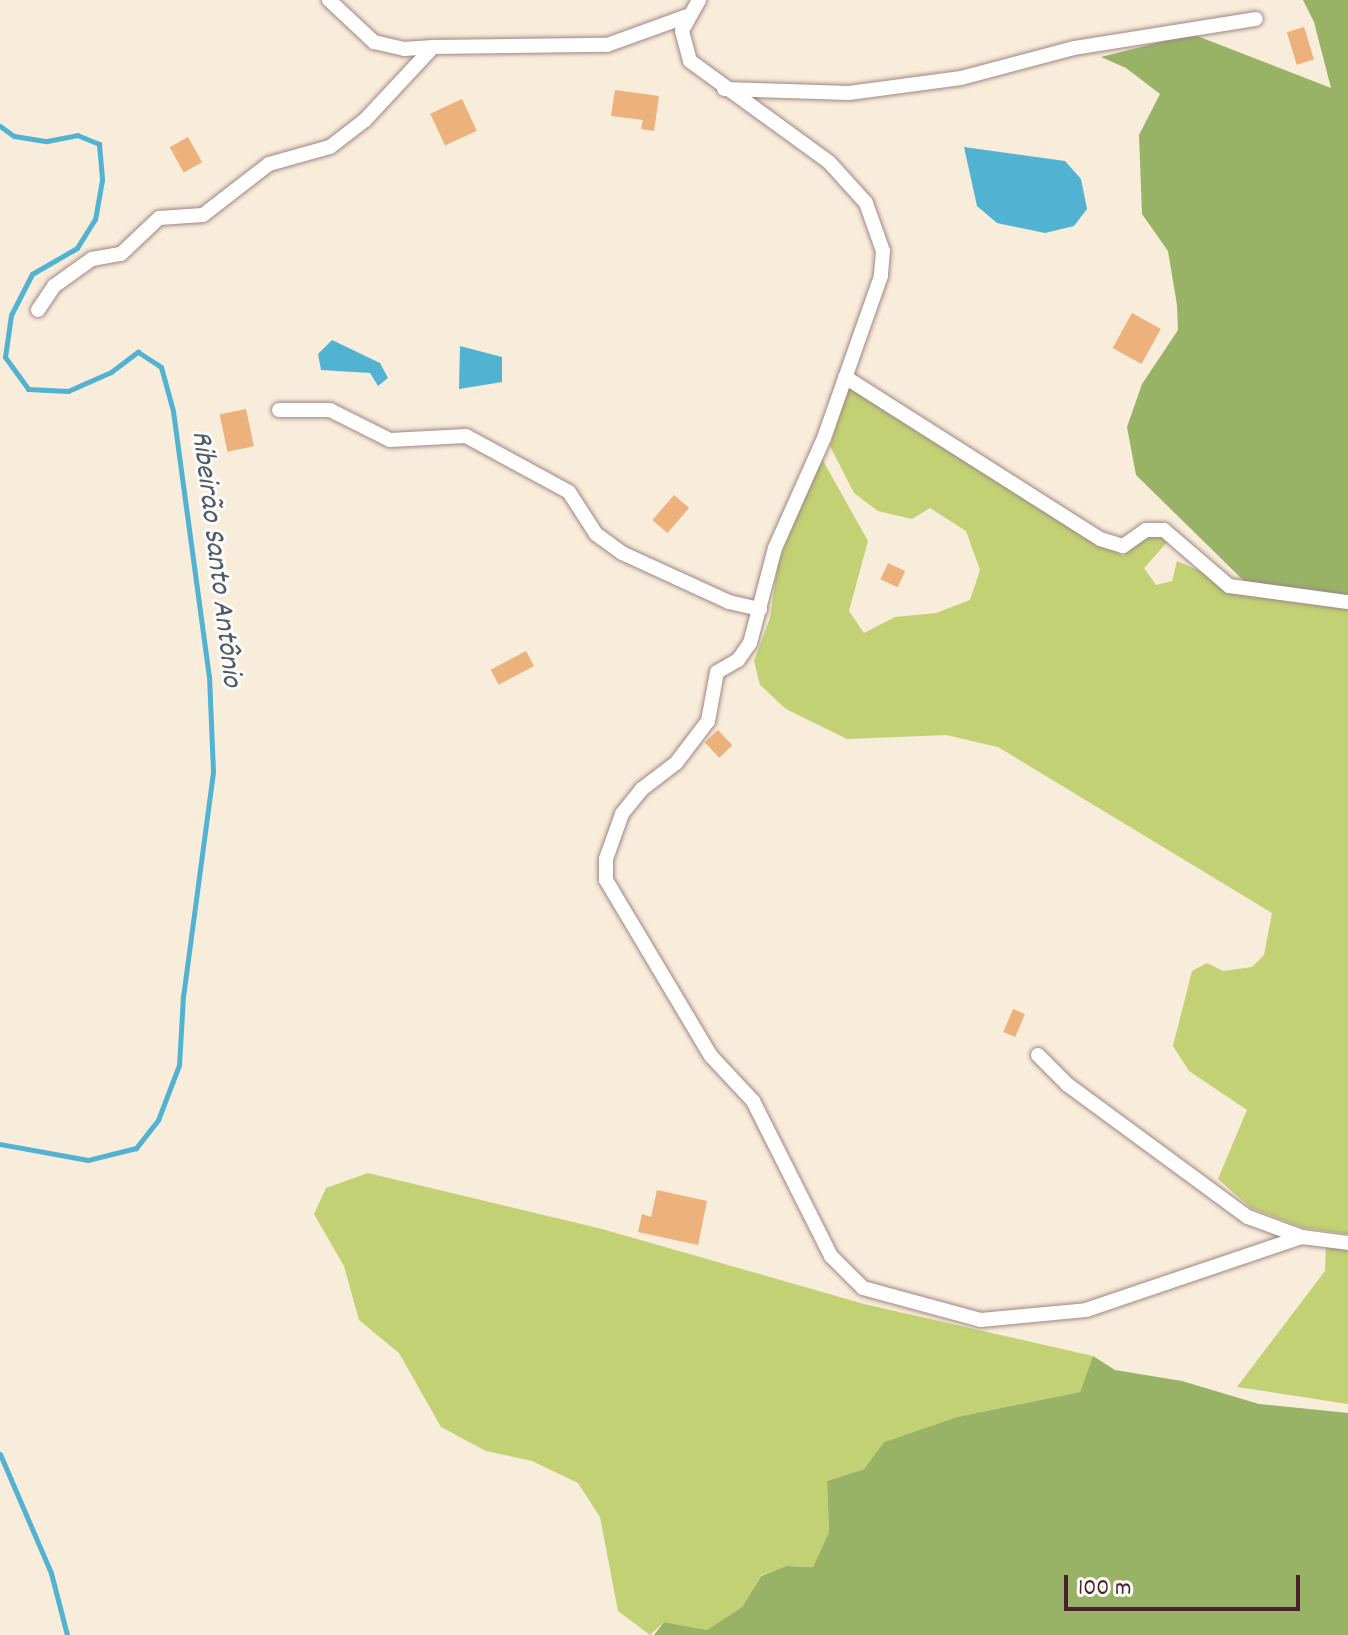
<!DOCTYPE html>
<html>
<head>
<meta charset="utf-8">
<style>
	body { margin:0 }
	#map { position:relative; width:1348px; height:1635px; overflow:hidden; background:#f8ecda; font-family:Dekko,sans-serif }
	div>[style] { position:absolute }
	.green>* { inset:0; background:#c1d174 }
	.forest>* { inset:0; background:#98b366 }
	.water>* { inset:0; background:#52b2d1 }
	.stream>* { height:5px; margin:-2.5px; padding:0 2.5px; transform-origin:2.5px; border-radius:2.5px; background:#52b2d1 }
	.building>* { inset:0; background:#edb27b; transform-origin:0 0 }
	.roads { filter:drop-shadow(0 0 2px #a18682) drop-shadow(0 0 2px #a18682) }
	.minor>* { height:14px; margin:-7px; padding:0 7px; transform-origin:7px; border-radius:7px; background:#fff }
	span { translate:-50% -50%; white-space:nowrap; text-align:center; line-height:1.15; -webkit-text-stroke:6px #fdfcf7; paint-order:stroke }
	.water-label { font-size:30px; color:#4d5a6d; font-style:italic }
	.scale { position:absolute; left:1064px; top:1575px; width:236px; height:36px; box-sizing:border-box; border:4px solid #4a1f2b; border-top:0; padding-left:10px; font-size:24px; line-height:28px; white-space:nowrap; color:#4a1f2b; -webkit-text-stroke:6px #fdfcf7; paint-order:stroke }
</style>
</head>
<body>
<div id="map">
	<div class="green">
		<div style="clip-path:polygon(850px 383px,1123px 556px,1149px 535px,1164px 534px,1170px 539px,1144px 568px,1156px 585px,1172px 581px,1177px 561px,1209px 575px,1348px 605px,1348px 1234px,1304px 1228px,1251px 1208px,1218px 1179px,1247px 1110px,1189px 1071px,1173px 1046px,1192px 971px,1207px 963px,1223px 971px,1252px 967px,1264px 955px,1272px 913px,998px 747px,946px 735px,847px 739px,786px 709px,760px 685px,754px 661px,770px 618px,778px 563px,821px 457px,868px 541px,849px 611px,864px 633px,895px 617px,936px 613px,970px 600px,980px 570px,966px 531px,930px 508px,912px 519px,878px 511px,854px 493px,830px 446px)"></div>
		<div style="clip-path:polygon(368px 1173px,602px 1229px,864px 1304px,1093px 1356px,1080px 1392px,957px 1417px,884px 1442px,864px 1469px,827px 1481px,829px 1532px,813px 1567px,786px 1566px,761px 1575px,742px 1607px,707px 1630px,664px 1622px,650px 1635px,618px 1611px,600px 1517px,578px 1483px,532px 1461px,486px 1451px,441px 1427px,399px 1353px,359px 1320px,344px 1266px,314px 1214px,326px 1188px)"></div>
		<div style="clip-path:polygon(1348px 1245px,1348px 1404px,1237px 1387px,1325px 1271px,1326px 1246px)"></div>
	</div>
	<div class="forest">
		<div style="clip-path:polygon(1303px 0,1348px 0,1348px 598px,1257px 590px,1243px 580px,1136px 475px,1127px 427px,1142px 384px,1178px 330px,1177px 305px,1168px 251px,1142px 214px,1139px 135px,1160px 94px,1126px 68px,1101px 57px,1192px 34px,1331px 88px,1314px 22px)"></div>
		<div style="clip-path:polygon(1093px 1356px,1115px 1370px,1182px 1381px,1259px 1404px,1348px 1413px,1348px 1635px,654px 1635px,664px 1622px,707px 1630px,742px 1607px,761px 1576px,786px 1566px,813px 1567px,829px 1532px,827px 1481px,864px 1469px,884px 1442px,957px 1417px,1080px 1392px)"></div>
	</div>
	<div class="water">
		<div style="clip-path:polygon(964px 147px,1065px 161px,1081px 179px,1087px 209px,1074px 226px,1045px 233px,997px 223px,977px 206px)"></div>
		<div style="clip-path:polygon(332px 340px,380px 363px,388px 378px,378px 386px,370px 373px,321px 370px,318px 354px)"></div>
		<div style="clip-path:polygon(460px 346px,502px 357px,502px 382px,459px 389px)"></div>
	</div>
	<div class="stream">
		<div style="left:0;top:126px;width:17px;rotate:36deg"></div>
		<div style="left:14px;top:136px;width:33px;rotate:9deg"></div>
		<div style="left:47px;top:141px;width:31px;rotate:-11deg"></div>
		<div style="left:77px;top:135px;width:24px;rotate:22deg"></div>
		<div style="left:99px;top:144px;width:36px;rotate:85deg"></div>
		<div style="left:102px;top:180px;width:40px;rotate:100deg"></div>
		<div style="left:95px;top:219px;width:34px;rotate:122deg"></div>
		<div style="left:77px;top:248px;width:52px;rotate:150deg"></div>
		<div style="left:32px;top:274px;width:46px;rotate:117.1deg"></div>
		<div style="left:11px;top:315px;width:42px;rotate:98.1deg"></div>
		<div style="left:5px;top:357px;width:39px;rotate:54deg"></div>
		<div style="left:28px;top:389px;width:40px;rotate:2.9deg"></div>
		<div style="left:68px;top:391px;width:47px;rotate:-23.8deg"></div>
		<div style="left:111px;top:372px;width:34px;rotate:-37deg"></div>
		<div style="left:138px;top:352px;width:27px;rotate:33deg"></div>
		<div style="left:161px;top:367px;width:46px;rotate:74.7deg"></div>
		<div style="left:173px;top:411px;width:267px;rotate:82.3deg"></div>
		<div style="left:209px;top:676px;width:96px;rotate:87.6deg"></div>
		<div style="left:213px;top:772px;width:226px;rotate:97.6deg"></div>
		<div style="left:183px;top:996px;width:69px;rotate:93.3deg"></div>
		<div style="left:179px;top:1065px;width:59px;rotate:110.9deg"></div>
		<div style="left:158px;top:1120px;width:36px;rotate:128deg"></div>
		<div style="left:136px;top:1148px;width:49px;rotate:166deg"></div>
		<div style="left:88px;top:1160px;width:89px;rotate:-169.7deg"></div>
		<div style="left:0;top:1454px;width:129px;rotate:66.8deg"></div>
		<div style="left:51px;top:1573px;width:64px;rotate:75.5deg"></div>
	</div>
	<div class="building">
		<div style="left:1304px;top:27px;width:34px;height:18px;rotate:73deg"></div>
		<div style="clip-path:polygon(615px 90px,659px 96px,654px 131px,641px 129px,643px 120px,611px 116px)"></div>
		<div style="left:462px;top:99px;width:35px;height:35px;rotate:65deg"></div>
		<div style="left:188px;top:137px;width:29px;height:21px;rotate:61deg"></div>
		<div style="left:1132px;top:313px;width:33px;height:40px;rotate:29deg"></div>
		<div style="left:246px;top:409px;width:38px;height:27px;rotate:78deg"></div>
		<div style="left:674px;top:495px;width:20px;height:33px;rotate:41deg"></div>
		<div style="left:888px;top:563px;width:19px;height:18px;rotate:25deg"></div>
		<div style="left:526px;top:651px;width:17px;height:40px;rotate:62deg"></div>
		<div style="left:718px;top:730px;width:21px;height:18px;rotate:47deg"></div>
		<div style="left:1013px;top:1009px;width:13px;height:25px;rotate:23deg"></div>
		<div style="clip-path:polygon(657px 1190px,707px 1201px,698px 1245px,638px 1232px,642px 1214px,651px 1217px)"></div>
	</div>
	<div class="roads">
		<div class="minor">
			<div style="left:329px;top:0;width:62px;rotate:43deg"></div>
			<div style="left:374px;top:42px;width:31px;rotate:13deg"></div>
			<div style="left:404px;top:49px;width:29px;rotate:-4deg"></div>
			<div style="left:699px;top:0;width:35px;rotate:119deg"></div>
			<div style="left:682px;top:31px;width:31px;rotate:75deg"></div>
			<div style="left:690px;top:61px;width:172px;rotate:36deg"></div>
			<div style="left:829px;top:162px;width:55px;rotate:47.9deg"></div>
			<div style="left:866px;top:203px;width:51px;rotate:70.5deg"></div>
			<div style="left:883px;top:251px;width:25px;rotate:95deg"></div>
			<div style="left:881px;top:276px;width:172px;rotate:109.4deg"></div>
			<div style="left:824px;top:438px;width:120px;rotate:114deg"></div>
			<div style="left:775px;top:548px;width:98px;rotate:104.7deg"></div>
			<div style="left:750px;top:643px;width:21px;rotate:125deg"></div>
			<div style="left:738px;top:660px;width:24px;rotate:150deg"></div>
			<div style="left:717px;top:672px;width:50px;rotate:100.4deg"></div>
			<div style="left:708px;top:721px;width:53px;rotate:127.3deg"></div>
			<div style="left:676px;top:763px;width:43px;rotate:142.6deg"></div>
			<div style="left:642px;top:789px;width:32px;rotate:129deg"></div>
			<div style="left:622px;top:814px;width:48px;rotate:109.6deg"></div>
			<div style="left:606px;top:859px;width:21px;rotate:90deg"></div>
			<div style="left:606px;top:880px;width:205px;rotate:59.2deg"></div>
			<div style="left:711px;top:1056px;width:62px;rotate:47deg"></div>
			<div style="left:753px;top:1101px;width:174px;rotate:63.3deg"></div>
			<div style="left:831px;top:1256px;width:45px;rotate:45deg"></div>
			<div style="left:863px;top:1288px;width:122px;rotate:15.2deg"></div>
			<div style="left:981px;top:1320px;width:105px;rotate:-5.4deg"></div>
			<div style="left:1086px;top:1310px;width:228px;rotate:-18.7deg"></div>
			<div style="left:1302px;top:1237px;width:46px;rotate:7.4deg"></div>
			<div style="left:724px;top:89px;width:125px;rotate:1.8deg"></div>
			<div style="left:849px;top:93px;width:113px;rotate:-7.6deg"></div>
			<div style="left:961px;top:78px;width:117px;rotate:-14.9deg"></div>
			<div style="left:1074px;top:48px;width:184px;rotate:-9.1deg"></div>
			<div style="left:38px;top:310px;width:29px;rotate:-56deg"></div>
			<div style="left:54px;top:286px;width:47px;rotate:-35.4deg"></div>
			<div style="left:92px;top:259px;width:29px;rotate:-10deg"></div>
			<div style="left:121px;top:254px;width:52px;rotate:-43.5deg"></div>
			<div style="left:159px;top:218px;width:44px;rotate:-3.9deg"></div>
			<div style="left:203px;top:215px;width:83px;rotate:-37.7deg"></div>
			<div style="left:269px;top:164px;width:63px;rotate:-15.6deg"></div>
			<div style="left:330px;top:147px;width:44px;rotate:-37.6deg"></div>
			<div style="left:365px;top:120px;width:100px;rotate:-47deg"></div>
			<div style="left:433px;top:47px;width:174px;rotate:-0.7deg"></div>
			<div style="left:607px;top:45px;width:85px;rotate:-19.9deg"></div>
			<div style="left:845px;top:377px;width:302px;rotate:32.4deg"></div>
			<div style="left:1100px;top:539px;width:24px;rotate:17deg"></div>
			<div style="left:1123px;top:546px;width:28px;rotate:-35deg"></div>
			<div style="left:1146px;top:530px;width:18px"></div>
			<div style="left:1164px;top:530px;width:86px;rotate:40.7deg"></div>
			<div style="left:1229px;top:586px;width:120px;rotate:7.7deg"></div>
			<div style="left:279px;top:410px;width:51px"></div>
			<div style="left:330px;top:410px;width:67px;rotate:26.6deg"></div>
			<div style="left:390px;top:440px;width:76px;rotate:-3deg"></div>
			<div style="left:466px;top:436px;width:117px;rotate:28.5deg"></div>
			<div style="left:569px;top:492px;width:50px;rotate:57.3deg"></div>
			<div style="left:596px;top:534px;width:32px;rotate:36deg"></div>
			<div style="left:622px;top:553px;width:118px;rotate:24.6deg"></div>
			<div style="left:729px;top:602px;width:32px;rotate:13deg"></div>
			<div style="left:1038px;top:1055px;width:42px;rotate:45deg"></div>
			<div style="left:1068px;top:1085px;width:223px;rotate:36.3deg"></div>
			<div style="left:1248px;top:1217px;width:58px;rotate:20.3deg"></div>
		</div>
	</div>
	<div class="water-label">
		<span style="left:214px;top:559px;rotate:83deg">Ribeirão Santo Antônio</span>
	</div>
	<div class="scale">100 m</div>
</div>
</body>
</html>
